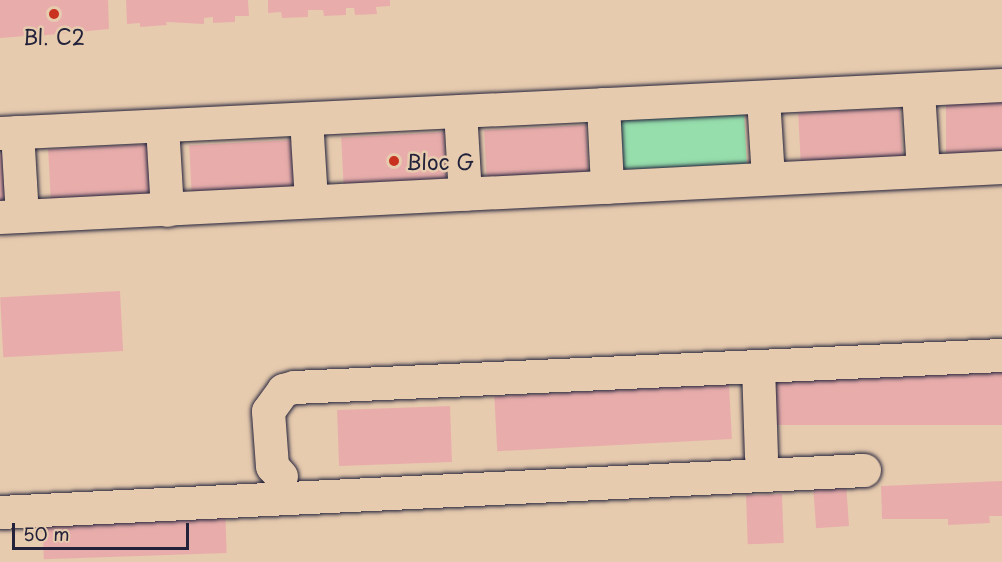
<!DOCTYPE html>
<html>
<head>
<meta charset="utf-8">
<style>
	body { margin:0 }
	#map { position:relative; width:1002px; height:562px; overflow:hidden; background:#e7cbae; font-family:"Playpen Sans",sans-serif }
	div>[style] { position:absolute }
	.green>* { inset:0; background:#96deac; transform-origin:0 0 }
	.building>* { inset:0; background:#e8adab; transform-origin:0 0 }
	.roads { filter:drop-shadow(0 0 2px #22223b) drop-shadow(0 0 2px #22223b) }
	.minor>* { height:33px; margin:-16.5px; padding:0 16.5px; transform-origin:16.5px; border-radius:16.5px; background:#e7cbae }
	.dots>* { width:16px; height:16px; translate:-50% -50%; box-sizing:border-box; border:3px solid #e7cbae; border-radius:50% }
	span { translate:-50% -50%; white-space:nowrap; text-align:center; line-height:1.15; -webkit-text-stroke:5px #e7cbae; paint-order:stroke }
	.poi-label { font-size:21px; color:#22223b }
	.left { translate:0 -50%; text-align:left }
	.scale { position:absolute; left:12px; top:523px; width:177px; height:27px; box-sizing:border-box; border:3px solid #22223b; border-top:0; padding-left:8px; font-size:18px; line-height:21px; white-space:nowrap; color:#22223b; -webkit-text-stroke:4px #e7cbae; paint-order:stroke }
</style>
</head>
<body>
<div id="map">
	<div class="green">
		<div style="left:744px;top:112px;width:62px;height:133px;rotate:87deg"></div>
	</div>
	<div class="building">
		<div style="clip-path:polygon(0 0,108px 0,109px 29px,37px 36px,37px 32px,25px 33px,25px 36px,0 38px)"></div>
		<div style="clip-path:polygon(126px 0,248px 0,249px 16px,235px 16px,235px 22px,213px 23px,213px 17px,204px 18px,204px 24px,166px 22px,167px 25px,140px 27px,140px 23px,127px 24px)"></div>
		<div style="clip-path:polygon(268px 0,390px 0,390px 6px,376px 7px,377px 14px,355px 15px,354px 8px,346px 8px,346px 15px,324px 16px,323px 10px,308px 10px,308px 17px,282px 18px,281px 12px,268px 13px)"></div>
		<div style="left:1002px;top:102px;width:53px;height:56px;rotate:90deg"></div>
		<div style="left:900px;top:108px;width:53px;height:102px;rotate:87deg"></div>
		<div style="left:586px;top:125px;width:53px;height:102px;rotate:87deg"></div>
		<div style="left:444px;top:132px;width:53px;height:103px;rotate:87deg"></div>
		<div style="left:291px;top:140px;width:53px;height:102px;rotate:87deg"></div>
		<div style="left:150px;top:144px;width:53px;height:102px;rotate:87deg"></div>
		<div style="clip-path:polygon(0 154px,7px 154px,10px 207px,0 208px)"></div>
		<div style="left:120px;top:291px;width:60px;height:120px;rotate:87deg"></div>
		<div style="left:1002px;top:369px;width:56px;height:230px;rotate:90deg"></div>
		<div style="left:729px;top:384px;width:55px;height:235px;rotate:87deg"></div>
		<div style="left:450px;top:406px;width:56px;height:113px;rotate:88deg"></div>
		<div style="clip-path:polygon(1002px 481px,1002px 516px,989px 516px,990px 523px,948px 525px,948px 519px,882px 519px,881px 486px)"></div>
		<div style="left:846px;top:483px;width:43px;height:33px;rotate:86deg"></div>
		<div style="left:782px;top:494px;width:49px;height:36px;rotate:88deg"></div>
		<div style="left:225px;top:505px;width:48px;height:183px;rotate:88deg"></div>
	</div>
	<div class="roads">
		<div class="minor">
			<div style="left:918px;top:91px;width:79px;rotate:86.4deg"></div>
			<div style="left:763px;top:98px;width:80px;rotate:86.4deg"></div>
			<div style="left:603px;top:104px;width:83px;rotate:87.2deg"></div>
			<div style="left:460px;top:111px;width:83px;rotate:86.6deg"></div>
			<div style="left:306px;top:119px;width:82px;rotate:86.5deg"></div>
			<div style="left:162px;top:126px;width:84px;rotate:86.6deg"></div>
			<div style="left:17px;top:132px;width:84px;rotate:86.6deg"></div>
			<div style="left:0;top:133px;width:1003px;rotate:-2.74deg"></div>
			<div style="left:0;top:217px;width:1003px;rotate:-2.86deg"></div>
			<div style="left:758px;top:366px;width:90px;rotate:88.1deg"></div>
			<div style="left:281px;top:476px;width:13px;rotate:-132deg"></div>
			<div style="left:272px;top:466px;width:55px;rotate:-94.2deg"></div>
			<div style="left:268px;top:411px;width:26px;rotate:-54deg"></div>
			<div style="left:283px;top:390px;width:11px;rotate:-15deg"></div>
			<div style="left:294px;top:387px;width:709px;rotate:-2.59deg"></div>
			<div style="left:0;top:512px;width:865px;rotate:-2.78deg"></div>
		</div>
	</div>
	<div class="dots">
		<div style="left:54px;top:14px;background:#c8321e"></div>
		<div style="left:394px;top:161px;background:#c8321e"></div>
	</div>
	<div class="poi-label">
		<span style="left:54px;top:36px">Bl. C2</span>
		<span class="left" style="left:406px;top:161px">Bloc G</span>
	</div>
	<div class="scale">50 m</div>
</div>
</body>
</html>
